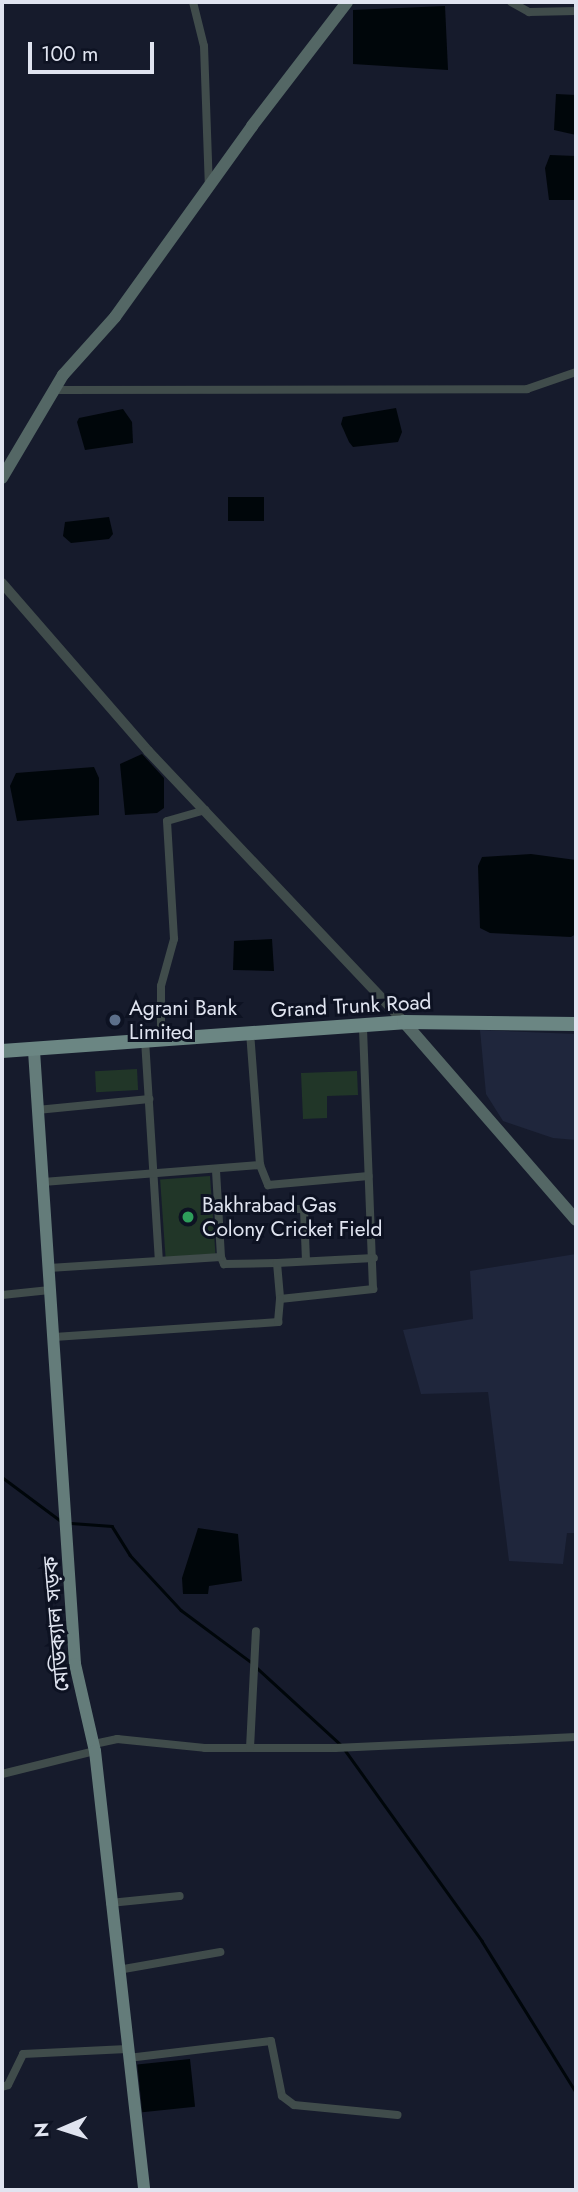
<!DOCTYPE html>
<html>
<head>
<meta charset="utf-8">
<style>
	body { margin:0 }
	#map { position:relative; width:578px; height:2192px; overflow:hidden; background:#161b2c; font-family:Jost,"Noto Sans Bengali",sans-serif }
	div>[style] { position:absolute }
	.built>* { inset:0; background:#1f263c }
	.green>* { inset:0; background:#213628; transform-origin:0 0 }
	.water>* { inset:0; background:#00060a; transform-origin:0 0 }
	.stream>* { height:2.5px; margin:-1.25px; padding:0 1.25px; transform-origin:1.25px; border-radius:1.25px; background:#00060a }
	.minor>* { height:8px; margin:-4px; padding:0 4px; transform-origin:4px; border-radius:4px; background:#404c4b }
	.tertiary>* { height:10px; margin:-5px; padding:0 5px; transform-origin:5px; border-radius:5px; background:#404c4b }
	.secondary>* { height:12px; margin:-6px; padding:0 6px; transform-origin:6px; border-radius:6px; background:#546765 }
	.primary>* { height:12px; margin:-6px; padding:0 6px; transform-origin:6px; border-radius:6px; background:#647c7a }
	.trunk>* { height:14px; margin:-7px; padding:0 7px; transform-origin:7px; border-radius:7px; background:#6b8683 }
	.dots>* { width:19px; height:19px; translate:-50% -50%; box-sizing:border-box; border:4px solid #0d1222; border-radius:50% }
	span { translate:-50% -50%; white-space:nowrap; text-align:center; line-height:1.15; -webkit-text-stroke:6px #0d1222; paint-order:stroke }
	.street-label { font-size:21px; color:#e0e4f0 }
	.poi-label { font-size:21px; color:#e0e4f0 }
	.left { translate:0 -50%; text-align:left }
	.frame { position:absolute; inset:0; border:4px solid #e0e4f0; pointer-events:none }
	.north { position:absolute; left:28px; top:2094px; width:70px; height:70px; -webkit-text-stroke:5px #0d1222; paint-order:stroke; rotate:267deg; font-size:19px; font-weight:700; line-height:28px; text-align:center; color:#e0e4f0 }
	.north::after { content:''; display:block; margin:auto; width:24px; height:32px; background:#e0e4f0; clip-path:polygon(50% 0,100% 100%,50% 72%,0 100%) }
	.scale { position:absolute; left:28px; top:42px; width:126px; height:32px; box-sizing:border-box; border:4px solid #e0e4f0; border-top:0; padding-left:9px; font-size:21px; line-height:24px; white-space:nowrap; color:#e0e4f0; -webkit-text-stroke:5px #0d1222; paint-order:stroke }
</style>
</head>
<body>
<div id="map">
	<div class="built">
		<div style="clip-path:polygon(480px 1030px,576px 1034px,576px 1140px,553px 1138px,503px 1121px,486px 1094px)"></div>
		<div style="clip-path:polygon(576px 1254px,576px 1533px,567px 1533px,563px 1564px,509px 1561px,488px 1392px,421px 1394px,403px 1330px,473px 1319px,470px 1271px)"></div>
	</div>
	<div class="green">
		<div style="left:137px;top:1069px;width:21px;height:42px;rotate:87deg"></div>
		<div style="clip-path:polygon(357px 1071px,358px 1095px,327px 1096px,327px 1118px,303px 1119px,301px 1073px)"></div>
		<div style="left:210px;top:1176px;width:78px;height:50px;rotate:86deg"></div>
	</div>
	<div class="water">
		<div style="clip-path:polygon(445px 6px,448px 70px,353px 64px,353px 10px)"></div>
		<div style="clip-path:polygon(556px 94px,576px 95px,576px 135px,554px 130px)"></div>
		<div style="clip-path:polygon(550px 155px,576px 156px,576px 200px,549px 200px,545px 168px)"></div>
		<div style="clip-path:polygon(396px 408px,402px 432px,398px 442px,353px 447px,349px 442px,341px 424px,343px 417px)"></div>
		<div style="clip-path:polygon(123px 409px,132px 422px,133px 443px,85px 450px,77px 422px,79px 418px)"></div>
		<div style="left:264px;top:497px;width:24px;height:36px;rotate:90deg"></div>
		<div style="clip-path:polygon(109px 517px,113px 534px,109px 539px,71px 543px,63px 536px,65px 522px)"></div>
		<div style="clip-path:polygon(142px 754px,164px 778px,164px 808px,157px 813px,125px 815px,120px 764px)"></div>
		<div style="clip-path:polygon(94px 767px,99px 778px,99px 815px,17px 821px,10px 786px,16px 773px)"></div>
		<div style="clip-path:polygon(531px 854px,576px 860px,576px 934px,571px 937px,490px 933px,480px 928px,478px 866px,482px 857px)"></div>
		<div style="clip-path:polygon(272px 939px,274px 971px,233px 970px,234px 941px)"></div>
		<div style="clip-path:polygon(198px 1528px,238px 1534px,242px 1581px,209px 1586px,208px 1594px,183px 1594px,182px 1578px)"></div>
		<div style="left:190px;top:2059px;width:48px;height:53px;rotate:84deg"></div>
	</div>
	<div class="stream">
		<div style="left:2px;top:1477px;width:74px;rotate:36.7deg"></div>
		<div style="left:71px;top:1523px;width:41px;rotate:4.2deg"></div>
		<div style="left:112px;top:1526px;width:34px;rotate:58deg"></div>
		<div style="left:130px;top:1555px;width:75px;rotate:47.2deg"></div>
		<div style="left:181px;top:1610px;width:87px;rotate:36.6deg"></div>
		<div style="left:256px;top:1667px;width:115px;rotate:42.5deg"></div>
		<div style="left:345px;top:1750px;width:235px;rotate:54.3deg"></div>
		<div style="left:482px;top:1941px;width:178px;rotate:58.1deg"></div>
	</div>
	<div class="minor">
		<div style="left:193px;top:2px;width:45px;rotate:76deg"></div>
		<div style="left:204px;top:46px;width:140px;rotate:88deg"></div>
		<div style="left:511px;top:2px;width:21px;rotate:29deg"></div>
		<div style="left:529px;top:12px;width:47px;rotate:-1.2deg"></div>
		<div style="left:53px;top:390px;width:474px;rotate:-0.1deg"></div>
		<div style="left:527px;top:389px;width:52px;rotate:-19.1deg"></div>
		<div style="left:161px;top:1039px;width:53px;rotate:-90deg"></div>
		<div style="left:161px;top:986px;width:49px;rotate:-74.5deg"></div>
		<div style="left:174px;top:939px;width:118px;rotate:-93.4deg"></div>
		<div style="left:167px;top:821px;width:40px;rotate:-16deg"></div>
		<div style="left:145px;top:1040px;width:221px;rotate:86.4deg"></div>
		<div style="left:37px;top:1110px;width:113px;rotate:-5.6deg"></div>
		<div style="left:260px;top:1165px;width:22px;rotate:68deg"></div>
		<div style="left:268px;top:1185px;width:101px;rotate:-5.1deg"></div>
		<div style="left:43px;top:1182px;width:218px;rotate:-4.5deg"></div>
		<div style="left:260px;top:1165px;width:133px;rotate:-94.3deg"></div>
		<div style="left:219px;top:1209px;width:85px"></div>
		<div style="left:304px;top:1209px;width:52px;rotate:87.8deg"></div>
		<div style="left:221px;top:1257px;width:8px;rotate:67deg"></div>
		<div style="left:224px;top:1264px;width:53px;rotate:-1.1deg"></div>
		<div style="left:277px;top:1263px;width:36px;rotate:85deg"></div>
		<div style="left:280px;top:1299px;width:94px;rotate:-6.1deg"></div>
		<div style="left:373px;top:1289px;width:263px;rotate:-92.2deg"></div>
		<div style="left:277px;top:1263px;width:97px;rotate:-3deg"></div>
		<div style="left:49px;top:1268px;width:172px;rotate:-3.7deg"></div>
		<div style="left:221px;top:1257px;width:88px;rotate:-93.3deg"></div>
		<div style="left:2px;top:1295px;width:48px;rotate:-5.9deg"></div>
		<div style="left:54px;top:1337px;width:225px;rotate:-3.8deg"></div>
		<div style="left:278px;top:1322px;width:23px;rotate:-85deg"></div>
		<div style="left:94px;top:1744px;width:24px;rotate:-12deg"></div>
		<div style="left:117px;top:1739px;width:88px;rotate:5.8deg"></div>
		<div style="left:205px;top:1748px;width:130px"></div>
		<div style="left:335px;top:1748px;width:241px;rotate:-2.6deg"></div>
		<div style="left:250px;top:1748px;width:117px;rotate:-87.1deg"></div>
		<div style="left:2px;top:1774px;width:96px;rotate:-13.9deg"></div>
		<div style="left:110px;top:1903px;width:70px;rotate:-5.7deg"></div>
		<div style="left:118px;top:1970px;width:104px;rotate:-10deg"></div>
		<div style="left:128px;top:2058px;width:144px;rotate:-6.8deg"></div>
		<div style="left:271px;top:2041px;width:56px;rotate:78.7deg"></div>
		<div style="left:282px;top:2096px;width:15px;rotate:37deg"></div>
		<div style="left:294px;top:2105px;width:104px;rotate:5.5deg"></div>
		<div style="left:2px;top:2087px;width:6px;rotate:-18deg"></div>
		<div style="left:8px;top:2085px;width:34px;rotate:-64deg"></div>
		<div style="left:23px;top:2054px;width:104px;rotate:-2.8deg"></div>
	</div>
	<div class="tertiary">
		<div style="left:2px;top:583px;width:223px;rotate:49deg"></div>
		<div style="left:148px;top:751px;width:373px;rotate:46.6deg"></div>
	</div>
	<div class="secondary">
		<div style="left:2px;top:478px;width:120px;rotate:-59.4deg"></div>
		<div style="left:63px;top:375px;width:78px;rotate:-48.1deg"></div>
		<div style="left:115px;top:317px;width:235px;rotate:-54.3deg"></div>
		<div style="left:252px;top:126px;width:156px;rotate:-52.5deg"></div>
		<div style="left:404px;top:1022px;width:262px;rotate:49deg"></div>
	</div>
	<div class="primary">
		<div style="left:34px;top:1051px;width:614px;rotate:86.17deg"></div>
		<div style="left:75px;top:1664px;width:89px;rotate:77.1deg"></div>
		<div style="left:95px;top:1751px;width:442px;rotate:83.6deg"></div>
	</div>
	<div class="trunk">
		<div style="left:2px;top:1051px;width:403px;rotate:-4.1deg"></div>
		<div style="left:404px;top:1022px;width:172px;rotate:0.7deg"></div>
	</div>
	<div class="dots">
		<div style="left:115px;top:1020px;background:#5c6f8a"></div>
		<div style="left:188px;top:1217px;background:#2e9e5b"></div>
	</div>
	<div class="street-label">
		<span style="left:351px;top:1006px;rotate:-3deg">Grand Trunk Road</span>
		<span style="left:56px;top:1624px;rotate:-95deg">মেডিক্যাল সড়ক</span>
	</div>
	<div class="poi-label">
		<span class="left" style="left:129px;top:1020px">Agrani Bank<br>Limited</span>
		<span class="left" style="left:202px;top:1217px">Bakhrabad Gas<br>Colony Cricket Field</span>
	</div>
	<div class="frame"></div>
	<div class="north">N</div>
	<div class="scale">100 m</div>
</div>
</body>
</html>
